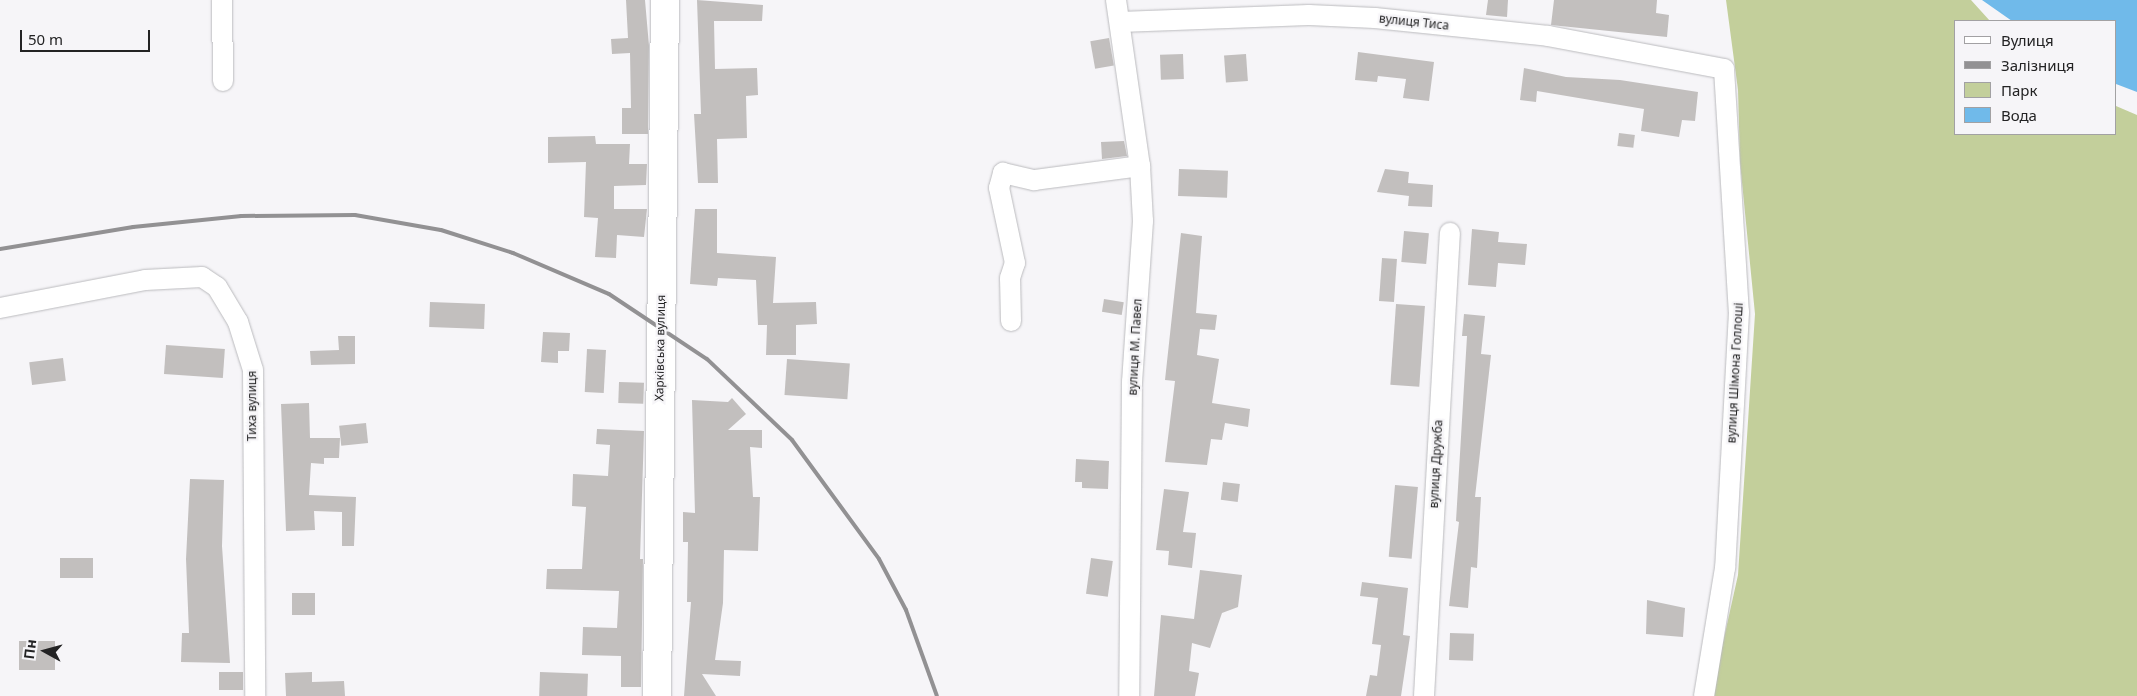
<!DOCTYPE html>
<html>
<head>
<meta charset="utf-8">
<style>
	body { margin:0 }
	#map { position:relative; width:2137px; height:696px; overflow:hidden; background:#f6f5f8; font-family:"Noto Sans",sans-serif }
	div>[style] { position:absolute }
	.green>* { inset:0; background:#c3cf9b }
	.water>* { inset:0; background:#70baea }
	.building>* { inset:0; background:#c2bfbe; transform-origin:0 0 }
	.roads { filter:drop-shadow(0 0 1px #bbbbbe) drop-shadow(0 0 1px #bbbbbe) }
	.street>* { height:20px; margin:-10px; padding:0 10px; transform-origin:10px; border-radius:10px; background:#fff }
	.secondary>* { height:28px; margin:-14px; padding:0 14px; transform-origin:14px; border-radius:14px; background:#fff }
	.rail>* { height:4px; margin:-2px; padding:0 2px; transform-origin:2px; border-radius:2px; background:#929193 }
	span { translate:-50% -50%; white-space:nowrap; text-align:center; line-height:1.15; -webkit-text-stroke:4.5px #f6f5f8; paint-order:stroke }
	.street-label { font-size:12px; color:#232324 }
	.legend { position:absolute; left:1954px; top:20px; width:162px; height:115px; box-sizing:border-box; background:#f6f5f8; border:1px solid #a2a1a3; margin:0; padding:6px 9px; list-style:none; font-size:15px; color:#232324 }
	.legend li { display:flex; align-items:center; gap:10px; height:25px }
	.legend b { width:25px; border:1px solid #a2a1a3 }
	.north { position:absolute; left:20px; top:626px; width:50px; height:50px; -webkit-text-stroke:4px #f6f5f8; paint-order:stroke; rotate:277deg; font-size:14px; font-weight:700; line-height:20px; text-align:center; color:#232324 }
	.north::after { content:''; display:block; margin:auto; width:18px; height:22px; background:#232324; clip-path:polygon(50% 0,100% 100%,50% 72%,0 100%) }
	.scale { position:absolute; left:20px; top:30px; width:130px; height:22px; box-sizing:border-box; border:2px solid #232324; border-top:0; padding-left:6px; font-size:15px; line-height:18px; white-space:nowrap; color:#232324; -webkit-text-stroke:4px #f6f5f8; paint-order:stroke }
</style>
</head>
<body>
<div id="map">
	<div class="green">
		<div style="clip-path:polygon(1726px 0,1971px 0,1990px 21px,1956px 21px,1956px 134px,2116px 134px,2116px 106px,2137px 115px,2137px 696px,1711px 696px,1738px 575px,1755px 314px,1740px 162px,1738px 90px)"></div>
	</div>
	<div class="water">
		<div style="clip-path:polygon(1982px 0,2137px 0,2137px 92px,2116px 84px,2116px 21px,2012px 21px)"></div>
	</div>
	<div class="building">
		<div style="clip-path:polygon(626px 0,645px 0,649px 46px,648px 134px,622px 134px,622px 108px,631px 108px,630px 53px,612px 54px,611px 39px,628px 38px)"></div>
		<div style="clip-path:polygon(697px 0,763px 5px,762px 21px,714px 21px,715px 69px,757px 68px,758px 95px,746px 96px,747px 138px,717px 139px,718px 183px,698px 183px,694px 114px,701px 114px)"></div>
		<div style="clip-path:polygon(1488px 0,1508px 0,1507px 17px,1486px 15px)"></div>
		<div style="clip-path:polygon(1554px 0,1657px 0,1656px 13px,1669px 15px,1667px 37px,1551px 25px)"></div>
		<div style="left:1109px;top:38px;width:28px;height:19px;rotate:80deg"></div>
		<div style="clip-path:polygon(1358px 52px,1434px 62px,1429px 101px,1403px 98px,1406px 79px,1378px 76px,1377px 82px,1355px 80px)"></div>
		<div style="left:1183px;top:54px;width:25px;height:23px;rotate:88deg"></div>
		<div style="left:1246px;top:54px;width:27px;height:22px;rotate:86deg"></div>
		<div style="clip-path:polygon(1524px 68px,1566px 77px,1620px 80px,1698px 92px,1695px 121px,1682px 120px,1679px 137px,1641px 131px,1644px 109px,1537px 91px,1536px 102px,1520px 100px)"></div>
		<div style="left:1619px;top:133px;width:16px;height:13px;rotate:7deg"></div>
		<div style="clip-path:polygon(595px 136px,596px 144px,630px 144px,629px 164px,647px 164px,646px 185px,614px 186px,614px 209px,647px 209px,644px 237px,617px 235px,616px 258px,595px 257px,598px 218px,584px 217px,586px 162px,548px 163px,548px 137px)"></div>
		<div style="clip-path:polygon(1124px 141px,1127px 156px,1102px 159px,1101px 142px)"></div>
		<div style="left:1179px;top:169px;width:49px;height:27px;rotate:2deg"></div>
		<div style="clip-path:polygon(1385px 169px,1409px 172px,1408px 183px,1433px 185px,1432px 207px,1408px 206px,1409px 196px,1377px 192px)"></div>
		<div style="clip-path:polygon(695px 209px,717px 209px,717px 253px,776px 257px,773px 303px,816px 302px,817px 324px,796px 325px,796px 355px,766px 355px,767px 325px,758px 325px,756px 280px,718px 278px,717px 286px,690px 284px)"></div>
		<div style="clip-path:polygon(1472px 229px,1499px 232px,1498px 242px,1527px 244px,1525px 265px,1498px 263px,1496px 287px,1468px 285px)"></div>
		<div style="left:1404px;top:231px;width:25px;height:31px;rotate:5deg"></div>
		<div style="clip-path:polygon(1181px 233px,1202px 236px,1196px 313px,1217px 315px,1215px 330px,1200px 329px,1197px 355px,1219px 359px,1212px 403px,1250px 409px,1248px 427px,1225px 423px,1222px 440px,1211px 439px,1207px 465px,1165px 462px,1175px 381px,1165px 380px)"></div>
		<div style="left:1382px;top:258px;width:15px;height:43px;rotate:4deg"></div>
		<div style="left:1104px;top:299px;width:20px;height:13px;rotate:9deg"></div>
		<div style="left:430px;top:302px;width:55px;height:25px;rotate:2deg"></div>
		<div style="left:1396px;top:304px;width:29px;height:81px;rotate:4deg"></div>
		<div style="clip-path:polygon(1464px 314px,1485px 316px,1481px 354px,1491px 355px,1475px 497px,1481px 497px,1477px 568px,1471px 567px,1468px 608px,1449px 606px,1459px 522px,1456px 521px,1467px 336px,1462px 336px)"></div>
		<div style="clip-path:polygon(543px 332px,570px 333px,569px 351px,558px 351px,558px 363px,541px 362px)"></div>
		<div style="clip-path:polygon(338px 336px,355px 336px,355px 364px,311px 365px,310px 351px,339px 350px)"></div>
		<div style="left:166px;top:345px;width:59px;height:29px;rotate:4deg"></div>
		<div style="left:587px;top:349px;width:19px;height:43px;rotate:3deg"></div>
		<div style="left:63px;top:358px;width:23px;height:34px;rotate:83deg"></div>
		<div style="left:787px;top:359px;width:63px;height:36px;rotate:4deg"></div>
		<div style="left:619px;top:382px;width:25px;height:21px;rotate:2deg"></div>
		<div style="clip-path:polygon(732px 398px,746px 414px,728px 430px,762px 430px,762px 448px,750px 447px,753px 497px,760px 497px,758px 551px,724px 550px,723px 603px,715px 660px,741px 661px,740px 676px,702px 674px,716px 696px,684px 696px,691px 602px,687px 602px,688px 542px,683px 542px,683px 512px,695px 513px,692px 400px,728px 402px)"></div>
		<div style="clip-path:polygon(309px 403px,310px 438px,340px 438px,339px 458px,324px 458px,324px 464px,311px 463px,309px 495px,356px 497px,354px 546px,342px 546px,342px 512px,314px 511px,315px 530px,286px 531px,281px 404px)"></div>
		<div style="left:366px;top:423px;width:20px;height:27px;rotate:84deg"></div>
		<div style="clip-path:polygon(597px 429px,644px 431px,640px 559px,643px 559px,641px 687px,621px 687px,621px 656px,582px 655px,583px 627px,617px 628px,619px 591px,546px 589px,547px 569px,582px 569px,586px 507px,572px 506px,573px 474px,608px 476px,610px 445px,596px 444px)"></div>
		<div style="clip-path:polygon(1076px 459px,1109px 461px,1108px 489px,1082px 488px,1082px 482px,1075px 482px)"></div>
		<div style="clip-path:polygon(190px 479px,224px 480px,222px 546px,230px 663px,181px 662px,182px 633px,189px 633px,186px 559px)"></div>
		<div style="left:1223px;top:482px;width:17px;height:18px;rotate:7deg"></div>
		<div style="left:1395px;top:485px;width:23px;height:72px;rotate:5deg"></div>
		<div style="clip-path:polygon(1164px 489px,1189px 492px,1183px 532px,1196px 533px,1192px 568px,1168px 565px,1169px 551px,1156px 550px)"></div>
		<div style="left:60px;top:558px;width:33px;height:20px"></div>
		<div style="left:1091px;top:558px;width:22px;height:36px;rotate:8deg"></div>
		<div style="clip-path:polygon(1200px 570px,1242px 575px,1238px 607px,1222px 613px,1210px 648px,1192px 643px,1189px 671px,1199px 673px,1195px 696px,1154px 696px,1161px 615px,1194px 619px)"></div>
		<div style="clip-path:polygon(1362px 582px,1408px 588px,1403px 635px,1410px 636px,1401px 696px,1366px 696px,1370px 675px,1377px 676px,1381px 645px,1372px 644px,1378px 598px,1360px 596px)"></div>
		<div style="left:315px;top:593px;width:22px;height:23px;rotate:90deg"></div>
		<div style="clip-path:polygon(1647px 600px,1685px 608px,1683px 637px,1646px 634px)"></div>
		<div style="left:1450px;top:633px;width:24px;height:27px;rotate:2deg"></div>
		<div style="left:55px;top:641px;width:29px;height:36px;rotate:90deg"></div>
		<div style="left:219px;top:672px;width:24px;height:18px"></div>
		<div style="clip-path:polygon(312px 672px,312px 682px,344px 681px,345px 696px,286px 696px,285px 673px)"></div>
		<div style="left:540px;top:672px;width:48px;height:24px;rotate:2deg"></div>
	</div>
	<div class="roads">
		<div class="street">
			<div style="left:222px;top:0;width:81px;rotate:89.3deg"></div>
			<div style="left:1116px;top:0;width:168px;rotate:81.8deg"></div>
			<div style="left:1140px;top:166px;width:55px;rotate:86.9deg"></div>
			<div style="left:1143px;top:221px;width:161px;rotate:93.9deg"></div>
			<div style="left:1132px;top:382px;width:314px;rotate:90.5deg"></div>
			<div style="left:1120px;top:22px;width:189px;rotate:-2.1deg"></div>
			<div style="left:1309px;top:15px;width:66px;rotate:2.6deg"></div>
			<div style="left:1375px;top:18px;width:174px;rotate:5.9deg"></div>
			<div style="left:1548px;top:36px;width:179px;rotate:10.6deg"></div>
			<div style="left:1724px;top:69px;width:243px;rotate:86.5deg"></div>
			<div style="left:1739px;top:312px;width:256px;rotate:93.1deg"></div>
			<div style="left:1725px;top:568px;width:130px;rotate:99.3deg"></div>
			<div style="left:0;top:308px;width:148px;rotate:-10.9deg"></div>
			<div style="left:145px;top:280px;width:57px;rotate:-3deg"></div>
			<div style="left:202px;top:277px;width:18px;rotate:34deg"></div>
			<div style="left:217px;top:287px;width:41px;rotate:59deg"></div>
			<div style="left:238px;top:322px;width:50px;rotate:72.6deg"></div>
			<div style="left:253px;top:370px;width:326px;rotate:89.6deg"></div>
			<div style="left:1011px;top:321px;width:43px;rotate:-91.3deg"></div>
			<div style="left:1010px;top:278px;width:16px;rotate:-72deg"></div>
			<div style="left:1015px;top:263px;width:77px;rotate:-102deg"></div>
			<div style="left:999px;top:188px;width:16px;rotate:-75deg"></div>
			<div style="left:1003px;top:173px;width:32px;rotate:13deg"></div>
			<div style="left:1034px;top:180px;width:107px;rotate:-7.5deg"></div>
			<div style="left:1424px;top:696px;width:464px;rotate:-86.8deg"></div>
		</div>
		<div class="secondary">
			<div style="left:657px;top:696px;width:696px;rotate:-89.34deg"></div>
		</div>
	</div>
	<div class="rail">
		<div style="left:0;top:249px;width:135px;rotate:-9.4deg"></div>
		<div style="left:133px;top:227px;width:109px;rotate:-5.8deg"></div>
		<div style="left:241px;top:216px;width:114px;rotate:-0.5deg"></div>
		<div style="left:355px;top:215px;width:87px;rotate:9.9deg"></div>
		<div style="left:441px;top:230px;width:76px;rotate:17.7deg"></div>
		<div style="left:513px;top:253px;width:104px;rotate:23.1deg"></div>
		<div style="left:609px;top:294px;width:118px;rotate:33.6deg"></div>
		<div style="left:707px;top:359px;width:117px;rotate:43.6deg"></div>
		<div style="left:792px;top:440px;width:147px;rotate:53.8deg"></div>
		<div style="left:879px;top:559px;width:58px;rotate:62.1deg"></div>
		<div style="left:906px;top:610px;width:91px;rotate:70.2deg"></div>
	</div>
	<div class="street-label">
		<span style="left:1414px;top:22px;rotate:6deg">вулиця Тиса</span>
		<span style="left:1135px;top:347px;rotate:-87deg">вулиця М. Павел</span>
		<span style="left:660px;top:348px;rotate:-89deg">Харківська вулиця</span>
		<span style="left:1735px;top:373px;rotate:-87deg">вулиця Шімона Голлоші</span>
		<span style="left:252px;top:406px;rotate:-90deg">Тиха вулиця</span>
		<span style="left:1436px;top:464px;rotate:-87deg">вулиця Дружба</span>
	</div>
	<ul class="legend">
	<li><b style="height:6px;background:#fff"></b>Вулиця</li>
	<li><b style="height:6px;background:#929193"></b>Залізниця</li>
	<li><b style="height:14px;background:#c3cf9b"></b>Парк</li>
	<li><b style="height:14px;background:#70baea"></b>Вода</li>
	</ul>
	<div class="north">Пн</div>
	<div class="scale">50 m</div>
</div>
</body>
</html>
